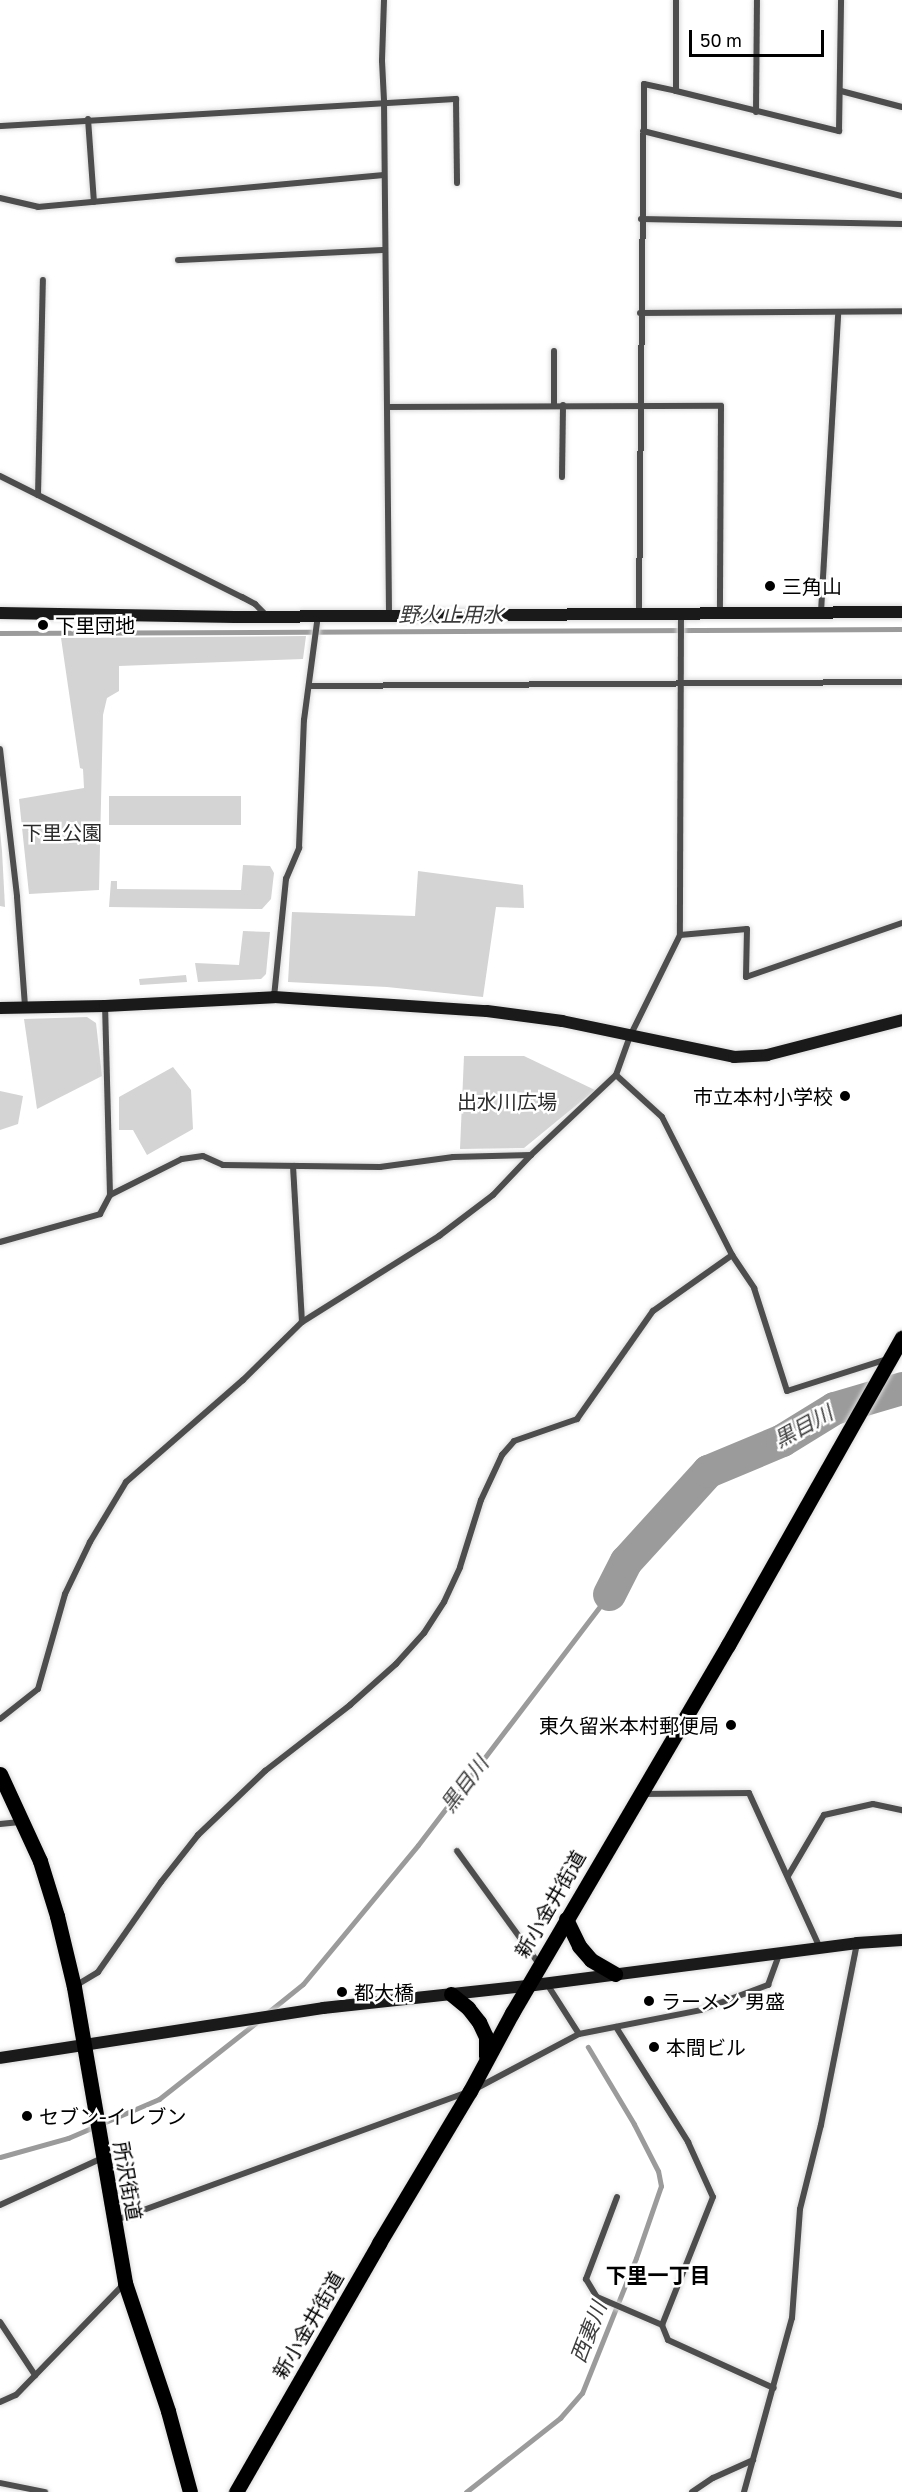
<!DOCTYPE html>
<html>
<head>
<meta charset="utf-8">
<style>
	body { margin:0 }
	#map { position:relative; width:902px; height:2492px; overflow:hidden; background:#fff; font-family:"Golos Text","Noto Sans JP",sans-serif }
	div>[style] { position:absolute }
	.green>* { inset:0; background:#d4d4d4; transform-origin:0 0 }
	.stream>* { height:5px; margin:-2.5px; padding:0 2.5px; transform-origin:2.5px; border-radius:2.5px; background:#9b9b9b }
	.river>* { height:33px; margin:-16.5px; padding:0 16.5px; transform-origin:16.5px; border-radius:16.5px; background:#9b9b9b }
	.roads { filter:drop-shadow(0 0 2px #dbdbdb) drop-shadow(0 0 2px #dbdbdb) }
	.street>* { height:6px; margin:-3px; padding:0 3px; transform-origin:3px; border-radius:3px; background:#4d4d4d }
	.secondary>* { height:12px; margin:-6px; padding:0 6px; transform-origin:6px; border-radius:6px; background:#1a1a1a }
	.primary>* { height:15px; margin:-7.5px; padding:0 7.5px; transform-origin:7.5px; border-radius:7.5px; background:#000 }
	.dots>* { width:16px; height:16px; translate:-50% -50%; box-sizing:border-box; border:3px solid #fff; border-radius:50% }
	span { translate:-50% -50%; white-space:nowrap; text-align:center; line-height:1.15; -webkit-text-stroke:5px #fff; paint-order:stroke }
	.poi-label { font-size:20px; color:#000 }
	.left { translate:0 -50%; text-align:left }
	.right { translate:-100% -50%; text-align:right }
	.park-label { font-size:20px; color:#2b2b2b }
	.street-label { font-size:20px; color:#000 }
	.water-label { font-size:21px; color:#3c3c3c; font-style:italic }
	.neighbourhood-label { font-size:21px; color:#000; font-weight:700 }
	.scale { position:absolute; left:689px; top:30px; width:135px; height:27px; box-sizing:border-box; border:3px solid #000; border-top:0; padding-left:8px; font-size:18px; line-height:21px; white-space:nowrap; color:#000; -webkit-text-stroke:4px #fff; paint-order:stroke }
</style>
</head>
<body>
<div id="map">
	<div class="green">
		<div style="clip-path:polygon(306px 636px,303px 659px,119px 666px,119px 691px,107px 698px,103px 715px,99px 890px,29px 894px,19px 799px,84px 788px,83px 769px,80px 768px,61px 638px)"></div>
		<div style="left:109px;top:796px;width:132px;height:29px"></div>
		<div style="clip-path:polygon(0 831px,2px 851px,5px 907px,0 906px)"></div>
		<div style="clip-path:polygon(243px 865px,270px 866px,274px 873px,271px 899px,262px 909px,109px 907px,111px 881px,117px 881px,117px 889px,241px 890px)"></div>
		<div style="clip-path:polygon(418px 871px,523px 885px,524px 908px,496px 907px,483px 997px,387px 987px,288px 982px,292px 912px,415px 916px)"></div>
		<div style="clip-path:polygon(243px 931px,270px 932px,266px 974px,261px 979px,198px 982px,195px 963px,239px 965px)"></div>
		<div style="clip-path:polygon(186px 975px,187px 982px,140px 985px,139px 979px)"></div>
		<div style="clip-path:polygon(87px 1017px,96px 1023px,102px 1076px,37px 1109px,24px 1019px)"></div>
		<div style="clip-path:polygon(464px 1056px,524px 1056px,595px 1090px,524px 1148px,460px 1149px)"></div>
		<div style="clip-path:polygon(173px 1067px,191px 1090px,193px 1129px,147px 1155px,133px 1130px,119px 1130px,119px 1097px)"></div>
		<div style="clip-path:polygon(0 1091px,23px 1096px,18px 1124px,0 1130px)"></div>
	</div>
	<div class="stream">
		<div style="left:0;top:633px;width:902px;rotate:-0.25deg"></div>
		<div style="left:267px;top:2013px;width:46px;rotate:-38.9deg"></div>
		<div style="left:303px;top:1984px;width:180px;rotate:-50.4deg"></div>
		<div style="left:418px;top:1845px;width:315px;rotate:-52.7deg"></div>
		<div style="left:0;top:2157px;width:71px;rotate:-15.6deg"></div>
		<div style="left:68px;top:2138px;width:99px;rotate:-23.2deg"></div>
		<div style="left:159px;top:2099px;width:126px;rotate:-38.2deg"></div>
		<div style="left:466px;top:2492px;width:120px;rotate:-38.2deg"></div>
		<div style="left:560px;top:2418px;width:33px;rotate:-49deg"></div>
		<div style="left:582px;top:2393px;width:145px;rotate:-68.2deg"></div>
		<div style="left:636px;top:2258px;width:76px;rotate:-70.9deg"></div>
		<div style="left:661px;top:2186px;width:15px;rotate:-101deg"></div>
		<div style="left:658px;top:2171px;width:53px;rotate:-117.1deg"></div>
		<div style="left:634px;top:2124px;width:90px;rotate:-120.9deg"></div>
	</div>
	<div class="river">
		<div style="left:609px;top:1594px;width:37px;rotate:-63deg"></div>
		<div style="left:626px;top:1561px;width:122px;rotate:-47.7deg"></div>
		<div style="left:708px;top:1471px;width:80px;rotate:-22.7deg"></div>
		<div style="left:782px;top:1440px;width:61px;rotate:-31.6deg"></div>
		<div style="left:834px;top:1408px;width:71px;rotate:-16.4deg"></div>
	</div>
	<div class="roads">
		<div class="street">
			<div style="left:384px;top:0;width:61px;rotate:91.9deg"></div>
			<div style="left:382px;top:61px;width:40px;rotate:87.1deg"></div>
			<div style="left:384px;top:101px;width:513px;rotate:89.44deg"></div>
			<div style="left:676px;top:91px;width:168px;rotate:13.8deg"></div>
			<div style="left:839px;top:131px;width:131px;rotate:-89.1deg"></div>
			<div style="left:841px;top:91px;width:63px;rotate:14.7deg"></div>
			<div style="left:756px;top:112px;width:112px;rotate:-89.5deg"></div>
			<div style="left:88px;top:119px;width:83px;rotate:85.9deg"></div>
			<div style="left:0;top:126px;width:457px;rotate:-3.4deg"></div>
			<div style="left:456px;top:99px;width:84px;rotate:89.3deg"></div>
			<div style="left:643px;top:131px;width:267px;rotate:14.1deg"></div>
			<div style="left:0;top:198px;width:39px;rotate:13deg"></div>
			<div style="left:38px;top:207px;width:347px;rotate:-5.3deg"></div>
			<div style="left:641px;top:219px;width:261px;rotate:1.1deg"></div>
			<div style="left:178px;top:260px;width:207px;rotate:-2.8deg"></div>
			<div style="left:640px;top:313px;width:262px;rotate:-0.4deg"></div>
			<div style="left:554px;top:351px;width:54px;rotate:90deg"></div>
			<div style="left:388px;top:407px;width:333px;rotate:-0.2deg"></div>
			<div style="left:721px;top:406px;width:206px;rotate:90.3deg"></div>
			<div style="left:0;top:476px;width:271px;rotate:26.6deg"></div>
			<div style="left:242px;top:597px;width:15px;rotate:28deg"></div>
			<div style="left:255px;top:604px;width:17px;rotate:45deg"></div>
			<div style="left:562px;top:477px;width:72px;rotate:-89.2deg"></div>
			<div style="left:38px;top:495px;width:215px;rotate:-88.7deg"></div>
			<div style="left:639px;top:612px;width:528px;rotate:-89.46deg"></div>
			<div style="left:644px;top:84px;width:33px;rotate:12deg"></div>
			<div style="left:676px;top:91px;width:91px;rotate:-90deg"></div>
			<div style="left:821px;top:612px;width:298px;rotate:-86.7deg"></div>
			<div style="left:681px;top:613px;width:322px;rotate:90.2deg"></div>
			<div style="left:680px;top:935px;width:113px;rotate:116.3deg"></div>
			<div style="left:630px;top:1036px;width:41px;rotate:109.7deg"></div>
			<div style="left:616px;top:1075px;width:62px;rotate:42.4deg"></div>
			<div style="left:662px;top:1117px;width:155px;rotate:63.1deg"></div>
			<div style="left:732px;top:1255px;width:40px;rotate:56deg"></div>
			<div style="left:754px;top:1288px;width:108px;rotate:72.2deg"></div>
			<div style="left:787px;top:1391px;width:105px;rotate:-17.7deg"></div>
			<div style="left:310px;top:686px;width:592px;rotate:-0.39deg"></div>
			<div style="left:0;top:749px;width:149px;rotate:83.4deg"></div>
			<div style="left:17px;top:897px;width:110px;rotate:85.8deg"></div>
			<div style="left:680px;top:935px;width:67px;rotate:-5.1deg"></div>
			<div style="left:747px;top:929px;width:48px;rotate:91.2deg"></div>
			<div style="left:746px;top:977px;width:165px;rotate:-19.1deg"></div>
			<div style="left:274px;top:997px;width:119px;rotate:-84.2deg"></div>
			<div style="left:286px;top:879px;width:34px;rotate:-67deg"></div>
			<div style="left:299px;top:848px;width:128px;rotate:-87.8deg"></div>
			<div style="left:304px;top:720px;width:106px;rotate:-82.4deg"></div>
			<div style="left:293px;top:1166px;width:156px;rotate:86.7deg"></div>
			<div style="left:110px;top:1195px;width:80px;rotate:-26.6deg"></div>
			<div style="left:182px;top:1159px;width:21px;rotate:-8deg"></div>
			<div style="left:203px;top:1156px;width:22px;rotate:24deg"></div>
			<div style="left:223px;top:1165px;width:157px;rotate:0.7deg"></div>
			<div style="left:380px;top:1167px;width:74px;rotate:-7.8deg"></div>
			<div style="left:453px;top:1157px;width:78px;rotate:-1.5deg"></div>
			<div style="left:0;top:1242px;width:104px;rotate:-15.6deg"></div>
			<div style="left:100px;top:1214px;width:21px;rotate:-62deg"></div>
			<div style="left:110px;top:1195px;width:188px;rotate:-91.5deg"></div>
			<div style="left:0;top:1719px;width:48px;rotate:-38.3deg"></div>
			<div style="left:38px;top:1689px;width:99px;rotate:-74.1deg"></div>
			<div style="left:65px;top:1594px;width:58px;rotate:-64.3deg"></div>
			<div style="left:90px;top:1542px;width:70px;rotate:-59deg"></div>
			<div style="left:126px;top:1482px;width:155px;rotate:-41.1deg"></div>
			<div style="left:243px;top:1380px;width:83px;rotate:-44.5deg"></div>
			<div style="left:302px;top:1322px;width:162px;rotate:-32.1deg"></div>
			<div style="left:439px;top:1236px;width:68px;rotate:-37.2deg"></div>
			<div style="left:493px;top:1195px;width:55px;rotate:-46.5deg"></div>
			<div style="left:531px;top:1155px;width:117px;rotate:-43.3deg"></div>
			<div style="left:642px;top:1794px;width:107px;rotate:-0.5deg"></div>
			<div style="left:749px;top:1793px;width:170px;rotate:65.4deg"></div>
			<div style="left:0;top:1824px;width:20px;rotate:-6deg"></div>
			<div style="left:457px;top:1851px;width:140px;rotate:54deg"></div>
			<div style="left:788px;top:1876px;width:71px;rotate:-59.5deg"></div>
			<div style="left:824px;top:1815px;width:50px;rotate:-12.7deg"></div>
			<div style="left:873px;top:1804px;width:30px;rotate:12deg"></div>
			<div style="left:547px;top:1984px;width:59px;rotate:57.4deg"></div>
			<div style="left:75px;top:1986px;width:27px;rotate:-31deg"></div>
			<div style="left:98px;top:1972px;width:110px;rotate:-55deg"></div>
			<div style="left:161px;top:1882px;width:60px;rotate:-51.8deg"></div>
			<div style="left:198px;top:1835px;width:93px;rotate:-43.7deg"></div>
			<div style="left:265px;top:1771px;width:108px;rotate:-37.8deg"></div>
			<div style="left:350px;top:1705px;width:62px;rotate:-41.7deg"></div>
			<div style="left:396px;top:1664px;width:42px;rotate:-47.9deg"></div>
			<div style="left:424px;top:1633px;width:37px;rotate:-57deg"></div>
			<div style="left:444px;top:1602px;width:38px;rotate:-65deg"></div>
			<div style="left:460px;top:1567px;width:70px;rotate:-72.6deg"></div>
			<div style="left:481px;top:1500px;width:50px;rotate:-65deg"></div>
			<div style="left:502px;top:1455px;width:18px;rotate:-49deg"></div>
			<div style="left:514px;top:1441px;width:67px;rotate:-19.2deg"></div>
			<div style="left:577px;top:1419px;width:132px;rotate:-54.9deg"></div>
			<div style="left:653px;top:1311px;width:97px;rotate:-35.3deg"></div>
			<div style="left:616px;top:2027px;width:136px;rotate:57.9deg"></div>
			<div style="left:688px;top:2142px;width:60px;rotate:65.6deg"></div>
			<div style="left:713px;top:2197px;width:138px;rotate:111.7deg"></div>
			<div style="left:662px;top:2325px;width:16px;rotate:68deg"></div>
			<div style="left:668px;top:2340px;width:116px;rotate:24.4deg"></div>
			<div style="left:477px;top:2088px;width:115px;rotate:-27.9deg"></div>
			<div style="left:579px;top:2034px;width:124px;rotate:-11.1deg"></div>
			<div style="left:701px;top:2010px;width:72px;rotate:-20.5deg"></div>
			<div style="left:768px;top:1985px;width:33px;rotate:-70deg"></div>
			<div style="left:617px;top:2197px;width:88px;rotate:110.7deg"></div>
			<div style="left:586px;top:2279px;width:21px;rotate:59deg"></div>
			<div style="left:597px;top:2297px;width:71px;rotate:23.3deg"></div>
			<div style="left:0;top:2205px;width:112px;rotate:-24.7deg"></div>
			<div style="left:116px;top:2220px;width:370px;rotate:-20deg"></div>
			<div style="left:0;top:2322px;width:64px;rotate:56.6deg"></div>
			<div style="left:0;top:2402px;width:17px;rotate:-24deg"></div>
			<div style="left:16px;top:2395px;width:155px;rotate:-45.8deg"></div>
			<div style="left:0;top:2483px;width:46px;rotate:11.3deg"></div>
			<div style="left:692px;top:2492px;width:25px;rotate:-34deg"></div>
			<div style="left:713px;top:2478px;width:44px;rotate:-24.2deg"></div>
			<div style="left:744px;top:2492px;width:180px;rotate:-74.6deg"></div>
			<div style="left:792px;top:2318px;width:109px;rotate:-85.8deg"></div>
			<div style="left:800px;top:2209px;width:87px;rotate:-76deg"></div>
			<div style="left:821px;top:2125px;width:186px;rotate:-78.8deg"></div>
		</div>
		<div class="secondary">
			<div style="left:0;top:613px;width:235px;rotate:1deg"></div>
			<div style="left:235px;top:617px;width:667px;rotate:-0.43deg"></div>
			<div style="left:0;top:1008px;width:105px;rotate:-1.1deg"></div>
			<div style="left:105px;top:1006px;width:169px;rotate:-3deg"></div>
			<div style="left:274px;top:997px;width:213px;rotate:3.8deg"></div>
			<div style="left:487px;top:1011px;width:76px;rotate:7.6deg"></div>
			<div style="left:562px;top:1021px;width:176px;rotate:11.8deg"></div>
			<div style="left:734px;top:1057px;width:33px;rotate:-3deg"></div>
			<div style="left:767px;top:1055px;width:139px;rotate:-14.5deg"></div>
			<div style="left:0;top:2058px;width:327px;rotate:-8.8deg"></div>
			<div style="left:323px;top:2008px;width:205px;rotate:-6.2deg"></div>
			<div style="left:527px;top:1986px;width:333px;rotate:-7.4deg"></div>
			<div style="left:857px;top:1943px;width:45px;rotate:-3.8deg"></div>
		</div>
		<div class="primary">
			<div style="left:0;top:1774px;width:96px;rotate:65.3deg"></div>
			<div style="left:40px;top:1861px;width:58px;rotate:72.8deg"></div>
			<div style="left:57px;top:1916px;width:73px;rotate:76.5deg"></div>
			<div style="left:74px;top:1987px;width:300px;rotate:80.2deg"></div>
			<div style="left:125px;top:2283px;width:135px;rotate:71.4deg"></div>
			<div style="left:168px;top:2411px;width:84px;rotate:74.8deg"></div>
			<div style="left:566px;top:1919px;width:30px;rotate:64deg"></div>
			<div style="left:579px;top:1946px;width:18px;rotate:49deg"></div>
			<div style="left:591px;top:1960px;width:28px;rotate:30deg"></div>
			<div style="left:451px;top:1994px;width:22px;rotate:39deg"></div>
			<div style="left:468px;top:2008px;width:18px;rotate:52deg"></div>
			<div style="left:479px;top:2022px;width:17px;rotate:65deg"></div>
			<div style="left:486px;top:2037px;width:19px;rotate:90deg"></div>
			<div style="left:236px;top:2492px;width:287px;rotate:-60.1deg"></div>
			<div style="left:379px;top:2243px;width:177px;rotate:-59.1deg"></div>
			<div style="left:470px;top:2091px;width:89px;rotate:-61.7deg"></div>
			<div style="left:512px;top:2013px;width:427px;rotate:-59.6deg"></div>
			<div style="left:728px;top:1645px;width:353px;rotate:-60.5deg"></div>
		</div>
	</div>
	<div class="dots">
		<div style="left:770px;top:586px;background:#000"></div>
		<div style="left:43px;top:625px;background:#000"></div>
		<div style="left:845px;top:1096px;background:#000"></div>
		<div style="left:731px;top:1725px;background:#000"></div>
		<div style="left:342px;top:1992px;background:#000"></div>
		<div style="left:649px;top:2001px;background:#000"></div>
		<div style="left:654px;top:2047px;background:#000"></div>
		<div style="left:27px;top:2116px;background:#000"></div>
	</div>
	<div class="poi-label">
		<span class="left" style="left:782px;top:586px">三角山</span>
		<span class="left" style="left:55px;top:625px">下里団地</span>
		<span class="right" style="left:833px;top:1096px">市立本村小学校</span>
		<span class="right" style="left:719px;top:1725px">東久留米本村郵便局</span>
		<span class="left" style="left:354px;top:1992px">都大橋</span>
		<span class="left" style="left:661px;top:2001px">ラーメン 男盛</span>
		<span class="left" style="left:666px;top:2047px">本間ビル</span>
		<span class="left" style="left:39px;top:2116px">セブン-イレブン</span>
	</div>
	<div class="park-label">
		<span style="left:62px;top:832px">下里公園</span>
		<span style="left:507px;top:1101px">出水川広場</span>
	</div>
	<div class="street-label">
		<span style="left:550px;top:1904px;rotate:-60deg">新小金井街道</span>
		<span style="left:128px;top:2181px;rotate:80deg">所沢街道</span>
		<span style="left:308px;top:2325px;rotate:-60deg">新小金井街道</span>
	</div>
	<div class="water-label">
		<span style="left:451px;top:614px">野火止用水</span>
		<span style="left:803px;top:1426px;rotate:-29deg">黒目川</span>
		<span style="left:464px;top:1784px;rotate:-53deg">黒目川</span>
		<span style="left:588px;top:2332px;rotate:-69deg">西妻川</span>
	</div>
	<div class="neighbourhood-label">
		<span style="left:658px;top:2275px">下里一丁目</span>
	</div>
	<div class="scale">50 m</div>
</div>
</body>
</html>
